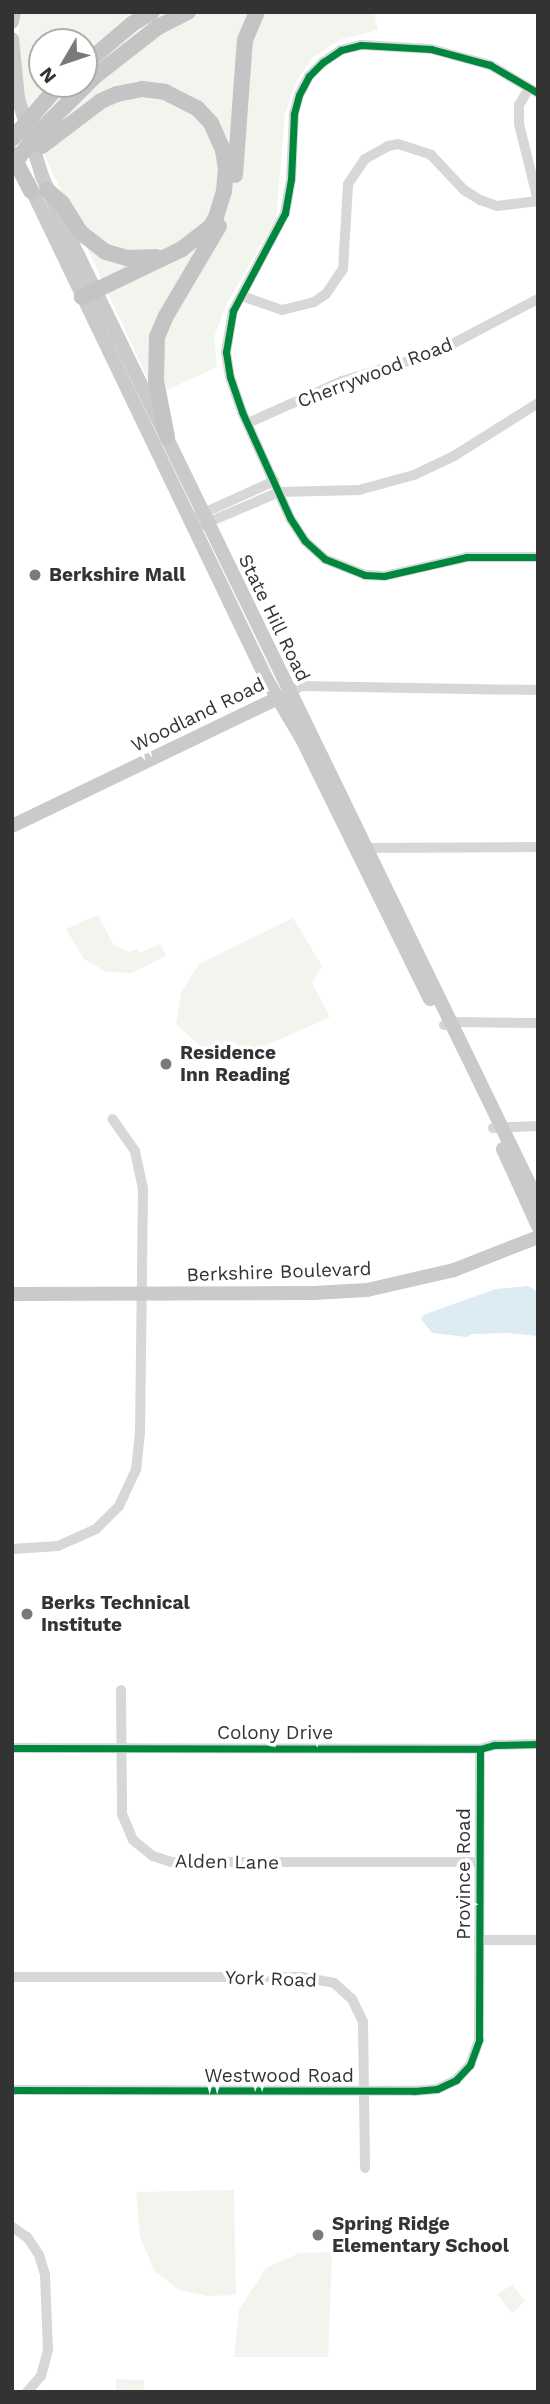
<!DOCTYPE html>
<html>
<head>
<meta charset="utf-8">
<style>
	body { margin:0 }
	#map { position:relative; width:550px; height:2404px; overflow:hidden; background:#fff; font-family:"Work Sans",sans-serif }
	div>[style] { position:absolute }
	.green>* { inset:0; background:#f1f5ed; transform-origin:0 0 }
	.water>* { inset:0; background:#ddebf3 }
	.minor>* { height:10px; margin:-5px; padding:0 5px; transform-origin:5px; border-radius:5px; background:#d7d7d7 }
	.major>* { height:14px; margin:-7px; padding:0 7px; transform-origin:7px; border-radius:7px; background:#cacaca }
	.highway>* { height:16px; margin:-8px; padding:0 8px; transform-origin:8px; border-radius:8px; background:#c4c4c4 }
	.highway-bridge>* { height:16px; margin:-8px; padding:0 8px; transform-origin:8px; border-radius:8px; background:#c4c4c4 }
	.cycleway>* { height:7px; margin:-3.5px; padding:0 3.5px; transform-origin:3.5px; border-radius:3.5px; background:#00873e }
	.dots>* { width:19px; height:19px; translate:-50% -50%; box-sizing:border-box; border:4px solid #fff; border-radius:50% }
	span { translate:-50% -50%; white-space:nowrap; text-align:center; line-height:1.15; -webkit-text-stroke:7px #fff; paint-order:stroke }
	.street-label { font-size:19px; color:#333 }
	.poi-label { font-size:19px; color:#333; font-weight:700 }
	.left { translate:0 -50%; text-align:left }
	.frame { position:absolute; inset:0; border:14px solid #333; pointer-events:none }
	.north { position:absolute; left:28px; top:28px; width:70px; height:70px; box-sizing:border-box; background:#fff; border:2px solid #adadad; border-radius:50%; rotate:231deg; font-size:19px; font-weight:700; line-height:28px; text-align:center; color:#333 }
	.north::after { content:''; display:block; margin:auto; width:24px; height:32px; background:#7a7a7a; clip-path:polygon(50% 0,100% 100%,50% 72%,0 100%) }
</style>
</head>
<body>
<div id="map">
	<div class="green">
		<div style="clip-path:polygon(evenodd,20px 12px,374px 12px,378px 30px,339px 40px,313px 57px,296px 82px,285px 114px,276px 219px,227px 303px,214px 337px,217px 367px,167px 390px,151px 386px,45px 156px,22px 94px,17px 51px,20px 12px,42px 42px,84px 42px,84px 84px,42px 84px,42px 42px)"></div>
		<div style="clip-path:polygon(98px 915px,113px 944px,129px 952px,137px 949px,139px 953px,160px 944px,166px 956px,132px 973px,107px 972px,84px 959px,66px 929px)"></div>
		<div style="clip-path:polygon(293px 918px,322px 966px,312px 983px,330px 1017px,258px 1049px,245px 1051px,233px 1042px,217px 1061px,176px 1024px,181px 993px,199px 964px)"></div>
		<div style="clip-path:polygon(234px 2190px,236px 2295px,207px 2296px,179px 2290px,155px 2272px,140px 2237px,136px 2192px)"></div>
		<div style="clip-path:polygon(332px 2252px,328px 2357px,234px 2357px,239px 2310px,266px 2268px,299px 2253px)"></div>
		<div style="clip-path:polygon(512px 2285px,525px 2301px,512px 2314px,497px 2294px)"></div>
		<div style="left:116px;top:2379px;width:28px;height:13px;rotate:2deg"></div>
	</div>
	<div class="water">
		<div style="clip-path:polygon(528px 1286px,538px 1292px,538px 1336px,508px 1333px,472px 1334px,467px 1337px,432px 1333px,421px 1319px,423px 1315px,496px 1289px)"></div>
	</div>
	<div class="minor">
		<div style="left:529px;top:88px;width:20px;rotate:120deg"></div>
		<div style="left:519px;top:105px;width:19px;rotate:90deg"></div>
		<div style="left:519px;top:124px;width:79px;rotate:76.1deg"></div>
		<div style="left:538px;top:93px;width:56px;rotate:-149.7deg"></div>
		<div style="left:490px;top:65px;width:61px;rotate:-164.8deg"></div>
		<div style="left:431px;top:49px;width:70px;rotate:-176.7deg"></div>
		<div style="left:361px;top:45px;width:21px;rotate:166deg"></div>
		<div style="left:341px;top:50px;width:22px;rotate:146deg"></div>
		<div style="left:323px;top:62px;width:20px;rotate:135deg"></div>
		<div style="left:309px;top:76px;width:21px;rotate:118deg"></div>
		<div style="left:299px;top:95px;width:20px;rotate:105deg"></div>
		<div style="left:294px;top:114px;width:65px;rotate:92.6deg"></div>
		<div style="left:291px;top:179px;width:35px;rotate:100deg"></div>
		<div style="left:285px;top:213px;width:111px;rotate:118deg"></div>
		<div style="left:233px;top:311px;width:42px;rotate:99.7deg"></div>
		<div style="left:226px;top:352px;width:25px;rotate:81deg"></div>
		<div style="left:230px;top:377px;width:37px;rotate:71deg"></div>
		<div style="left:242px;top:412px;width:116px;rotate:65.6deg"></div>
		<div style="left:290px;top:518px;width:27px;rotate:57deg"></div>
		<div style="left:305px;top:541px;width:27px;rotate:42deg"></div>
		<div style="left:325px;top:559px;width:43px;rotate:21.8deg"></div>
		<div style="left:365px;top:575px;width:19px;rotate:3deg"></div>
		<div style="left:384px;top:576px;width:85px;rotate:-12.9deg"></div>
		<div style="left:467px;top:557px;width:71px"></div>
		<div style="left:242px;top:296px;width:42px;rotate:19.3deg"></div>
		<div style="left:282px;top:310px;width:33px;rotate:-14deg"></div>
		<div style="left:314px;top:302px;width:14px;rotate:-34deg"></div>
		<div style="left:326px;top:294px;width:30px;rotate:-56deg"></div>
		<div style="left:343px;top:269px;width:85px;rotate:-86.6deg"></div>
		<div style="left:348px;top:184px;width:30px;rotate:-56deg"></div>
		<div style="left:365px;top:159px;width:26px;rotate:-29deg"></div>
		<div style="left:388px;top:146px;width:10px;rotate:-11deg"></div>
		<div style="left:398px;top:144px;width:35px;rotate:18deg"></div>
		<div style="left:431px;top:155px;width:48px;rotate:46.7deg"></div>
		<div style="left:464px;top:190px;width:19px;rotate:32deg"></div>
		<div style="left:480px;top:200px;width:18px;rotate:19deg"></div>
		<div style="left:497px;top:206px;width:41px;rotate:-7deg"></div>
		<div style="left:248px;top:423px;width:103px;rotate:-24.1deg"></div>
		<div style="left:342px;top:381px;width:97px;rotate:-16.8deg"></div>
		<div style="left:435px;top:353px;width:116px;rotate:-27.7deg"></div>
		<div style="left:197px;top:516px;width:85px;rotate:-24.4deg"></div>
		<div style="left:202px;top:525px;width:84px;rotate:-23.2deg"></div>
		<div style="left:279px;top:492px;width:80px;rotate:-1.4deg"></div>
		<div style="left:359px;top:490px;width:57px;rotate:-15.3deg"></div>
		<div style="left:414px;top:475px;width:44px;rotate:-25.4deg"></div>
		<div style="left:454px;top:456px;width:99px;rotate:-32.2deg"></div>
		<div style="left:284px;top:695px;width:20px;rotate:-27deg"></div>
		<div style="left:302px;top:686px;width:236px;rotate:1deg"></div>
		<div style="left:361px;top:848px;width:177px;rotate:-0.3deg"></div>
		<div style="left:444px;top:1025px;width:9px;rotate:-21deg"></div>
		<div style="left:452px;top:1022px;width:86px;rotate:0.7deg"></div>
		<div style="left:493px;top:1128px;width:45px;rotate:-2.5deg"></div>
		<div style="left:12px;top:1549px;width:46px;rotate:-3.7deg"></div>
		<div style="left:58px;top:1546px;width:42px;rotate:-24.1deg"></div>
		<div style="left:96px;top:1529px;width:33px;rotate:-45deg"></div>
		<div style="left:119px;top:1506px;width:40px;rotate:-65deg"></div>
		<div style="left:136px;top:1470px;width:36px;rotate:-84deg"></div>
		<div style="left:140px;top:1434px;width:245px;rotate:-89.3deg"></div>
		<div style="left:143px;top:1189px;width:39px;rotate:-102deg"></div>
		<div style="left:135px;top:1151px;width:39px;rotate:-125deg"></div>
		<div style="left:121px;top:1690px;width:124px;rotate:89.5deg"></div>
		<div style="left:122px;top:1814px;width:28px;rotate:67deg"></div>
		<div style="left:133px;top:1840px;width:26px;rotate:39deg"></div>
		<div style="left:153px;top:1856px;width:19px;rotate:18deg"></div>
		<div style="left:171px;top:1862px;width:308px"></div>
		<div style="left:12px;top:1748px;width:468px;rotate:0.1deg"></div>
		<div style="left:480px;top:1749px;width:15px;rotate:-16deg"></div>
		<div style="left:494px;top:1745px;width:44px;rotate:-1.3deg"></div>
		<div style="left:479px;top:1940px;width:59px"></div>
		<div style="left:12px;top:1977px;width:289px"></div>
		<div style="left:301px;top:1977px;width:34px;rotate:10deg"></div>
		<div style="left:334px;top:1983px;width:24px;rotate:42deg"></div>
		<div style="left:352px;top:1999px;width:25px;rotate:64deg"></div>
		<div style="left:363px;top:2022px;width:146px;rotate:89.2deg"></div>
		<div style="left:12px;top:2090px;width:402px;rotate:0.1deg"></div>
		<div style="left:414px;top:2091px;width:23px;rotate:-5deg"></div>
		<div style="left:437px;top:2089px;width:21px;rotate:-25deg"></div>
		<div style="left:456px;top:2080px;width:21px;rotate:-47deg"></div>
		<div style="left:470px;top:2065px;width:27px;rotate:-70deg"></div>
		<div style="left:479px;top:2040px;width:291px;rotate:-89.8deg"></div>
		<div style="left:12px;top:2227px;width:18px;rotate:34deg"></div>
		<div style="left:27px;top:2237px;width:22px;rotate:56deg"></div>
		<div style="left:39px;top:2255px;width:21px;rotate:73deg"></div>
		<div style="left:45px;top:2275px;width:75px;rotate:87.7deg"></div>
		<div style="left:48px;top:2350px;width:27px;rotate:105deg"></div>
		<div style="left:41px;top:2376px;width:21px;rotate:131deg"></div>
	</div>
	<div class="major">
		<div style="left:12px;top:22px;width:10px;rotate:-79deg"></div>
		<div style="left:12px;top:39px;width:59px;rotate:84.2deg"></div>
		<div style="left:18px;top:98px;width:82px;rotate:72.9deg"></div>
		<div style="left:42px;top:176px;width:50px;rotate:66.5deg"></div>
		<div style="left:62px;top:222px;width:1089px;rotate:64.09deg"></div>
		<div style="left:28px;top:182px;width:552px;rotate:64.36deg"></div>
		<div style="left:267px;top:680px;width:69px;rotate:59.3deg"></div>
		<div style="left:302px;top:739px;width:290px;rotate:63.8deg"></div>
		<div style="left:12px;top:826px;width:295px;rotate:-25.7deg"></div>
		<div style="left:503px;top:1149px;width:85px;rotate:65.6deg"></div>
		<div style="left:12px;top:1294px;width:302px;rotate:-0.2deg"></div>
		<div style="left:314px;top:1293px;width:53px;rotate:-3.2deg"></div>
		<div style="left:367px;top:1290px;width:89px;rotate:-12.9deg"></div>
		<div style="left:454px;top:1270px;width:90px;rotate:-21.4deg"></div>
	</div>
	<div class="highway">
		<div style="left:84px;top:65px;width:63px;rotate:-40.5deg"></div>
		<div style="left:132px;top:24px;width:23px;rotate:-31deg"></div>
		<div style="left:37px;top:134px;width:81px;rotate:-45deg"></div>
		<div style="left:94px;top:77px;width:81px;rotate:-38deg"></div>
		<div style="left:158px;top:27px;width:34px;rotate:-27deg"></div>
		<div style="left:42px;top:146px;width:74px;rotate:-37.3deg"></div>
		<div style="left:101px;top:101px;width:17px;rotate:-24deg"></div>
		<div style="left:117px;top:94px;width:25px;rotate:-11deg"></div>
		<div style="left:142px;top:89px;width:23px;rotate:7deg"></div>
		<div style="left:165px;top:92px;width:36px;rotate:27deg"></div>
		<div style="left:197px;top:108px;width:21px;rotate:47deg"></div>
		<div style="left:211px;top:123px;width:30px;rotate:66deg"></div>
		<div style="left:223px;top:150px;width:18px;rotate:81deg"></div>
		<div style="left:226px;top:168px;width:23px;rotate:95deg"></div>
		<div style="left:224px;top:191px;width:28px;rotate:107deg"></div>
		<div style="left:216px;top:218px;width:11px;rotate:124deg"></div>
		<div style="left:210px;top:227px;width:36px;rotate:142deg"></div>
		<div style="left:182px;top:249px;width:111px;rotate:154.4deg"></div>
		<div style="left:12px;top:154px;width:42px;rotate:62.8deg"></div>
		<div style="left:235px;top:175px;width:135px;rotate:-85.8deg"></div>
		<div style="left:245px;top:40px;width:30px;rotate:-67deg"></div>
		<div style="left:47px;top:190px;width:20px;rotate:41deg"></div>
		<div style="left:62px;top:203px;width:34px;rotate:58deg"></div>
		<div style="left:80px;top:232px;width:33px;rotate:38deg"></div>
		<div style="left:106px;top:252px;width:22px;rotate:16deg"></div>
		<div style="left:127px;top:258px;width:29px;rotate:-2deg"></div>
		<div style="left:167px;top:437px;width:57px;rotate:-101.1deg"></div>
		<div style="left:156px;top:381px;width:44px;rotate:-88.7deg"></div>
		<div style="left:157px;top:337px;width:23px;rotate:-67deg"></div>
		<div style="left:166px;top:316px;width:104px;rotate:-59.5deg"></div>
	</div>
	<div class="highway-bridge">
		<div style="left:12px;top:139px;width:62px;rotate:-48.9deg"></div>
		<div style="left:12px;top:166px;width:41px;rotate:-52deg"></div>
	</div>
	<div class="cycleway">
		<div style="left:538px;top:93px;width:56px;rotate:-149.7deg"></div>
		<div style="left:490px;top:65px;width:61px;rotate:-164.8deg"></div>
		<div style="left:431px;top:49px;width:70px;rotate:-176.7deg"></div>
		<div style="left:361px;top:45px;width:21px;rotate:166deg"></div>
		<div style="left:341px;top:50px;width:22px;rotate:146deg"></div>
		<div style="left:323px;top:62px;width:20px;rotate:135deg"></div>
		<div style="left:309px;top:76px;width:21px;rotate:118deg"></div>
		<div style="left:299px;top:95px;width:20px;rotate:105deg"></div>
		<div style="left:294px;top:114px;width:65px;rotate:92.6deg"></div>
		<div style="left:291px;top:179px;width:35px;rotate:100deg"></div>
		<div style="left:285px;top:213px;width:111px;rotate:118deg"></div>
		<div style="left:233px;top:311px;width:42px;rotate:99.7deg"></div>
		<div style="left:226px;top:352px;width:25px;rotate:81deg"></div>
		<div style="left:230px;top:377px;width:37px;rotate:71deg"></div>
		<div style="left:242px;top:412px;width:116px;rotate:65.6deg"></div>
		<div style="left:290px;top:518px;width:27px;rotate:57deg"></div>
		<div style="left:305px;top:541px;width:27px;rotate:42deg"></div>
		<div style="left:325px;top:559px;width:43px;rotate:21.8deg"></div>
		<div style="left:365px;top:575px;width:19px;rotate:3deg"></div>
		<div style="left:384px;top:576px;width:85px;rotate:-12.9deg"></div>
		<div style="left:467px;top:557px;width:71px"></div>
		<div style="left:12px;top:1748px;width:468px;rotate:0.1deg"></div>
		<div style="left:480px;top:1749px;width:15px;rotate:-16deg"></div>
		<div style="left:494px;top:1745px;width:44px;rotate:-1.3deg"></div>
		<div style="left:12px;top:2090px;width:402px;rotate:0.1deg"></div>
		<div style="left:414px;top:2091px;width:23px;rotate:-5deg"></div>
		<div style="left:437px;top:2089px;width:21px;rotate:-25deg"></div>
		<div style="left:456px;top:2080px;width:21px;rotate:-47deg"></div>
		<div style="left:470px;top:2065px;width:27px;rotate:-70deg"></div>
		<div style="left:479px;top:2040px;width:291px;rotate:-89.8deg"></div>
	</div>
	<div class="dots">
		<div style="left:35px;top:575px;background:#7a7a7a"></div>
		<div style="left:166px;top:1064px;background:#7a7a7a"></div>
		<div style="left:27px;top:1614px;background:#7a7a7a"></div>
		<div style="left:318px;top:2235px;background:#7a7a7a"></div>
	</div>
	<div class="street-label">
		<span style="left:375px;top:373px;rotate:-21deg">Cherrywood Road</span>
		<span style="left:274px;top:618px;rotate:64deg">State Hill Road</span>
		<span style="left:198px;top:715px;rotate:-26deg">Woodland Road</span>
		<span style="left:279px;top:1272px;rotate:-2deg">Berkshire Boulevard</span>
		<span style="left:275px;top:1733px">Colony Drive</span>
		<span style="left:227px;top:1862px;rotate:1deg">Alden Lane</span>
		<span style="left:464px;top:1874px;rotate:-90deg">Province Road</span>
		<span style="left:271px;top:1979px;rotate:2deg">York Road</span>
		<span style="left:279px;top:2076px">Westwood Road</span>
	</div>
	<div class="poi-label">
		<span class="left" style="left:49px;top:575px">Berkshire Mall</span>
		<span class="left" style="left:180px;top:1064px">Residence<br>Inn Reading</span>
		<span class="left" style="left:41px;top:1614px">Berks Technical<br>Institute</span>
		<span class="left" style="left:332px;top:2235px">Spring Ridge<br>Elementary School</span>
	</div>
	<div class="frame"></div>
	<div class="north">N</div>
</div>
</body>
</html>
